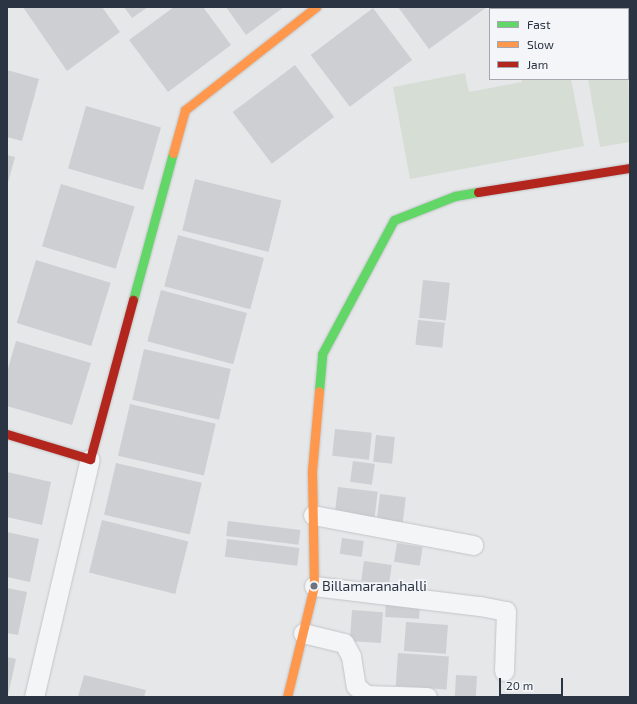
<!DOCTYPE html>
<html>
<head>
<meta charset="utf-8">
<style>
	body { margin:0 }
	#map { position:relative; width:637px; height:704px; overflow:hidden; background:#e5e7e9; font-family:"Exo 2",sans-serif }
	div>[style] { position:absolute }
	.green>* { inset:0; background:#d6ddd5 }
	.building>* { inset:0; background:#cdcfd2; transform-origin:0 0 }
	.roads { filter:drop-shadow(0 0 1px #c3c5c7) drop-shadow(0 0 1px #c3c5c7) }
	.street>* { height:19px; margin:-9.5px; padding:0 9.5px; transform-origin:9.5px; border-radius:9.5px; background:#f4f5f6 }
	.fast>* { height:9px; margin:-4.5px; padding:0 4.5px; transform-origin:4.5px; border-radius:4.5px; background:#63d668 }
	.slow>* { height:9px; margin:-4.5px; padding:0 4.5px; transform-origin:4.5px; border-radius:4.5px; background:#ff974d }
	.jam>* { height:9px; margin:-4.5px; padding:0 4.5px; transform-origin:4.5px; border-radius:4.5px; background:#b3261e }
	.dots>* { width:11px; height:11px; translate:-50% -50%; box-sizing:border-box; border:2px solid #f3f5f8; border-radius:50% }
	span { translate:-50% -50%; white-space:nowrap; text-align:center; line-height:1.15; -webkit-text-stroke:3.5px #f3f5f8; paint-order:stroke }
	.poi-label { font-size:14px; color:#2b3443 }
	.left { translate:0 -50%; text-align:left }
	.frame { position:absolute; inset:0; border:8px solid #2b3443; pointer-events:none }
	.legend { position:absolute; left:489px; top:8px; width:140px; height:72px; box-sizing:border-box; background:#f3f5f8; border:1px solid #a3a8b0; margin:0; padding:5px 7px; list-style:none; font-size:12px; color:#2b3443 }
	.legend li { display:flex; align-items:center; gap:8px; height:20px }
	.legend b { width:20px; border:1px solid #a3a8b0 }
	.scale { position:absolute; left:499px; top:678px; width:64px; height:18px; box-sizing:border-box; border:2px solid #2b3443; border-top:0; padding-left:5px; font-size:12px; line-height:14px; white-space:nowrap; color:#2b3443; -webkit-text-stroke:3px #f3f5f8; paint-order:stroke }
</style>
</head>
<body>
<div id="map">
	<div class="green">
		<div style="clip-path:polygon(628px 68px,630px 142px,600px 147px,588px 79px,628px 79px)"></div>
		<div style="clip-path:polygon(465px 73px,469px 92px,522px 82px,522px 79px,571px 79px,584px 146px,410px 179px,393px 87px)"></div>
	</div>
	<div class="building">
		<div style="clip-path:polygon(23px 7px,102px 7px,120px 32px,67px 71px)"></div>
		<div style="clip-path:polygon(124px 7px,148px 7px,132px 18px)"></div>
		<div style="clip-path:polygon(174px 7px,203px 7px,231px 45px,168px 92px,129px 40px)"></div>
		<div style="clip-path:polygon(226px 7px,284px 7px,246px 35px)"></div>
		<div style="clip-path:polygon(398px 7px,487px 7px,429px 49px)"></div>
		<div style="left:373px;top:8px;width:65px;height:78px;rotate:53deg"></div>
		<div style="left:295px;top:65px;width:65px;height:78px;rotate:53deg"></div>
		<div style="clip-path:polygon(7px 70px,39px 79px,22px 141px,7px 137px)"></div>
		<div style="left:86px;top:106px;width:78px;height:65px;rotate:16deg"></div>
		<div style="clip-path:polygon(7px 155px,15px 157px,7px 186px)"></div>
		<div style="left:195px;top:179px;width:89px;height:53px;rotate:14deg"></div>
		<div style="left:61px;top:184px;width:77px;height:65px;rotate:17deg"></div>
		<div style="left:178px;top:235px;width:89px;height:53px;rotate:15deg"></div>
		<div style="left:36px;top:260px;width:78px;height:66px;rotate:17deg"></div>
		<div style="left:423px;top:280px;width:27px;height:38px;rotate:6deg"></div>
		<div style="left:161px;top:290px;width:89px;height:53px;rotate:15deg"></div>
		<div style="left:418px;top:320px;width:27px;height:25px;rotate:6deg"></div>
		<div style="clip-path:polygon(16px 341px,91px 363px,72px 425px,7px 406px,7px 372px)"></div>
		<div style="left:144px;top:349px;width:89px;height:52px;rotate:13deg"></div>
		<div style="left:130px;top:404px;width:88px;height:53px;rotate:13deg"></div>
		<div style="left:335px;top:429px;width:37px;height:27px;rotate:6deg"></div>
		<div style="left:376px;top:435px;width:19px;height:27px;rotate:6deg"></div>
		<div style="left:353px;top:461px;width:22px;height:21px;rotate:8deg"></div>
		<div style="left:116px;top:463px;width:88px;height:53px;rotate:13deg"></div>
		<div style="clip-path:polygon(7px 472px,51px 482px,42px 525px,7px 517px)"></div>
		<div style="left:338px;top:487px;width:40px;height:27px;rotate:7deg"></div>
		<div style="left:380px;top:494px;width:26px;height:25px;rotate:7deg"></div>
		<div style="left:102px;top:520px;width:89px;height:54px;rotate:14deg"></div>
		<div style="left:228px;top:521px;width:73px;height:15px;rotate:7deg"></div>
		<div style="clip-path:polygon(7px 532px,39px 539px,30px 582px,7px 577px)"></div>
		<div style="left:342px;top:538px;width:22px;height:16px;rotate:8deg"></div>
		<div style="left:227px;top:539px;width:73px;height:18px;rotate:7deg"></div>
		<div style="left:397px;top:543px;width:26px;height:19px;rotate:9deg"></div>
		<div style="left:364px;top:561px;width:28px;height:20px;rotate:8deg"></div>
		<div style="clip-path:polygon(7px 588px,27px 592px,18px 635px,7px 633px)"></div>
		<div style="left:386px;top:601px;width:34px;height:16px;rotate:3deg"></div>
		<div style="left:352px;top:610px;width:31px;height:31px;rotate:4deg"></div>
		<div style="left:406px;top:622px;width:42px;height:29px;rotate:4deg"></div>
		<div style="left:398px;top:653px;width:51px;height:33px;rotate:4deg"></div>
		<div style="clip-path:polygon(7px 657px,16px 659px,8px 695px,7px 695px)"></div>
		<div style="clip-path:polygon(84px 675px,146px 690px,144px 697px,78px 697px)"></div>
		<div style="left:456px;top:675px;width:21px;height:22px;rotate:3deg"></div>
	</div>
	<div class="roads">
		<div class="street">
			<div style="left:576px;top:7px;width:3px;rotate:45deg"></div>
			<div style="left:628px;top:46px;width:3px;rotate:45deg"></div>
			<div style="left:313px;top:515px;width:163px;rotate:10.6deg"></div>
			<div style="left:314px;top:586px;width:167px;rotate:6.9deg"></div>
			<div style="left:480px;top:606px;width:26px;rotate:11deg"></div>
			<div style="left:506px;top:611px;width:60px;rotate:91.9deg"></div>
			<div style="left:303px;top:633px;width:42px;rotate:13.7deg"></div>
			<div style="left:344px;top:643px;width:15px;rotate:62deg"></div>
			<div style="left:351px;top:656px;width:30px;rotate:81deg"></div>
			<div style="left:356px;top:686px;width:13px;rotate:42deg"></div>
			<div style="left:366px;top:695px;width:61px;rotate:1.9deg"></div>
			<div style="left:34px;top:697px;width:244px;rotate:-76.8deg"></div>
		</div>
		<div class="fast">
			<div style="left:133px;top:300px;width:152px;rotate:-74.8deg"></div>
			<div style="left:319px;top:391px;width:37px;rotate:-85deg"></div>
			<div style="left:322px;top:354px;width:152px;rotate:-61.8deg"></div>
			<div style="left:394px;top:220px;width:66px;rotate:-21.5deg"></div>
			<div style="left:455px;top:196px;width:23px;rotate:-10deg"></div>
		</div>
		<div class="slow">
			<div style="left:173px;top:153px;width:45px;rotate:-74.4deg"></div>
			<div style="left:185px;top:110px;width:167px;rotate:-38.2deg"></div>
			<div style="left:287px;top:697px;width:114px;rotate:-76.3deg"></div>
			<div style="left:314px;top:586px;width:115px;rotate:-91deg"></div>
			<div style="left:312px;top:471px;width:80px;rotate:-85deg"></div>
		</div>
		<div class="jam">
			<div style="left:478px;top:192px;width:154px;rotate:-9deg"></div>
			<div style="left:7px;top:434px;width:87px;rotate:16.8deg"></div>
			<div style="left:90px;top:459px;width:165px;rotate:-74.9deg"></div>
		</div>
	</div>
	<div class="dots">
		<div style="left:314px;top:586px;background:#6c737d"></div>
	</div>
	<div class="poi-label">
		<span class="left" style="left:322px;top:586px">Billamaranahalli</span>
	</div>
	<div class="frame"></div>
	<ul class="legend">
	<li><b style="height:5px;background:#63d668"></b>Fast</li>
	<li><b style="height:5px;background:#ff974d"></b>Slow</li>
	<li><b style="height:5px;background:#b3261e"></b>Jam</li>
	</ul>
	<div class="scale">20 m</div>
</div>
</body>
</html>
